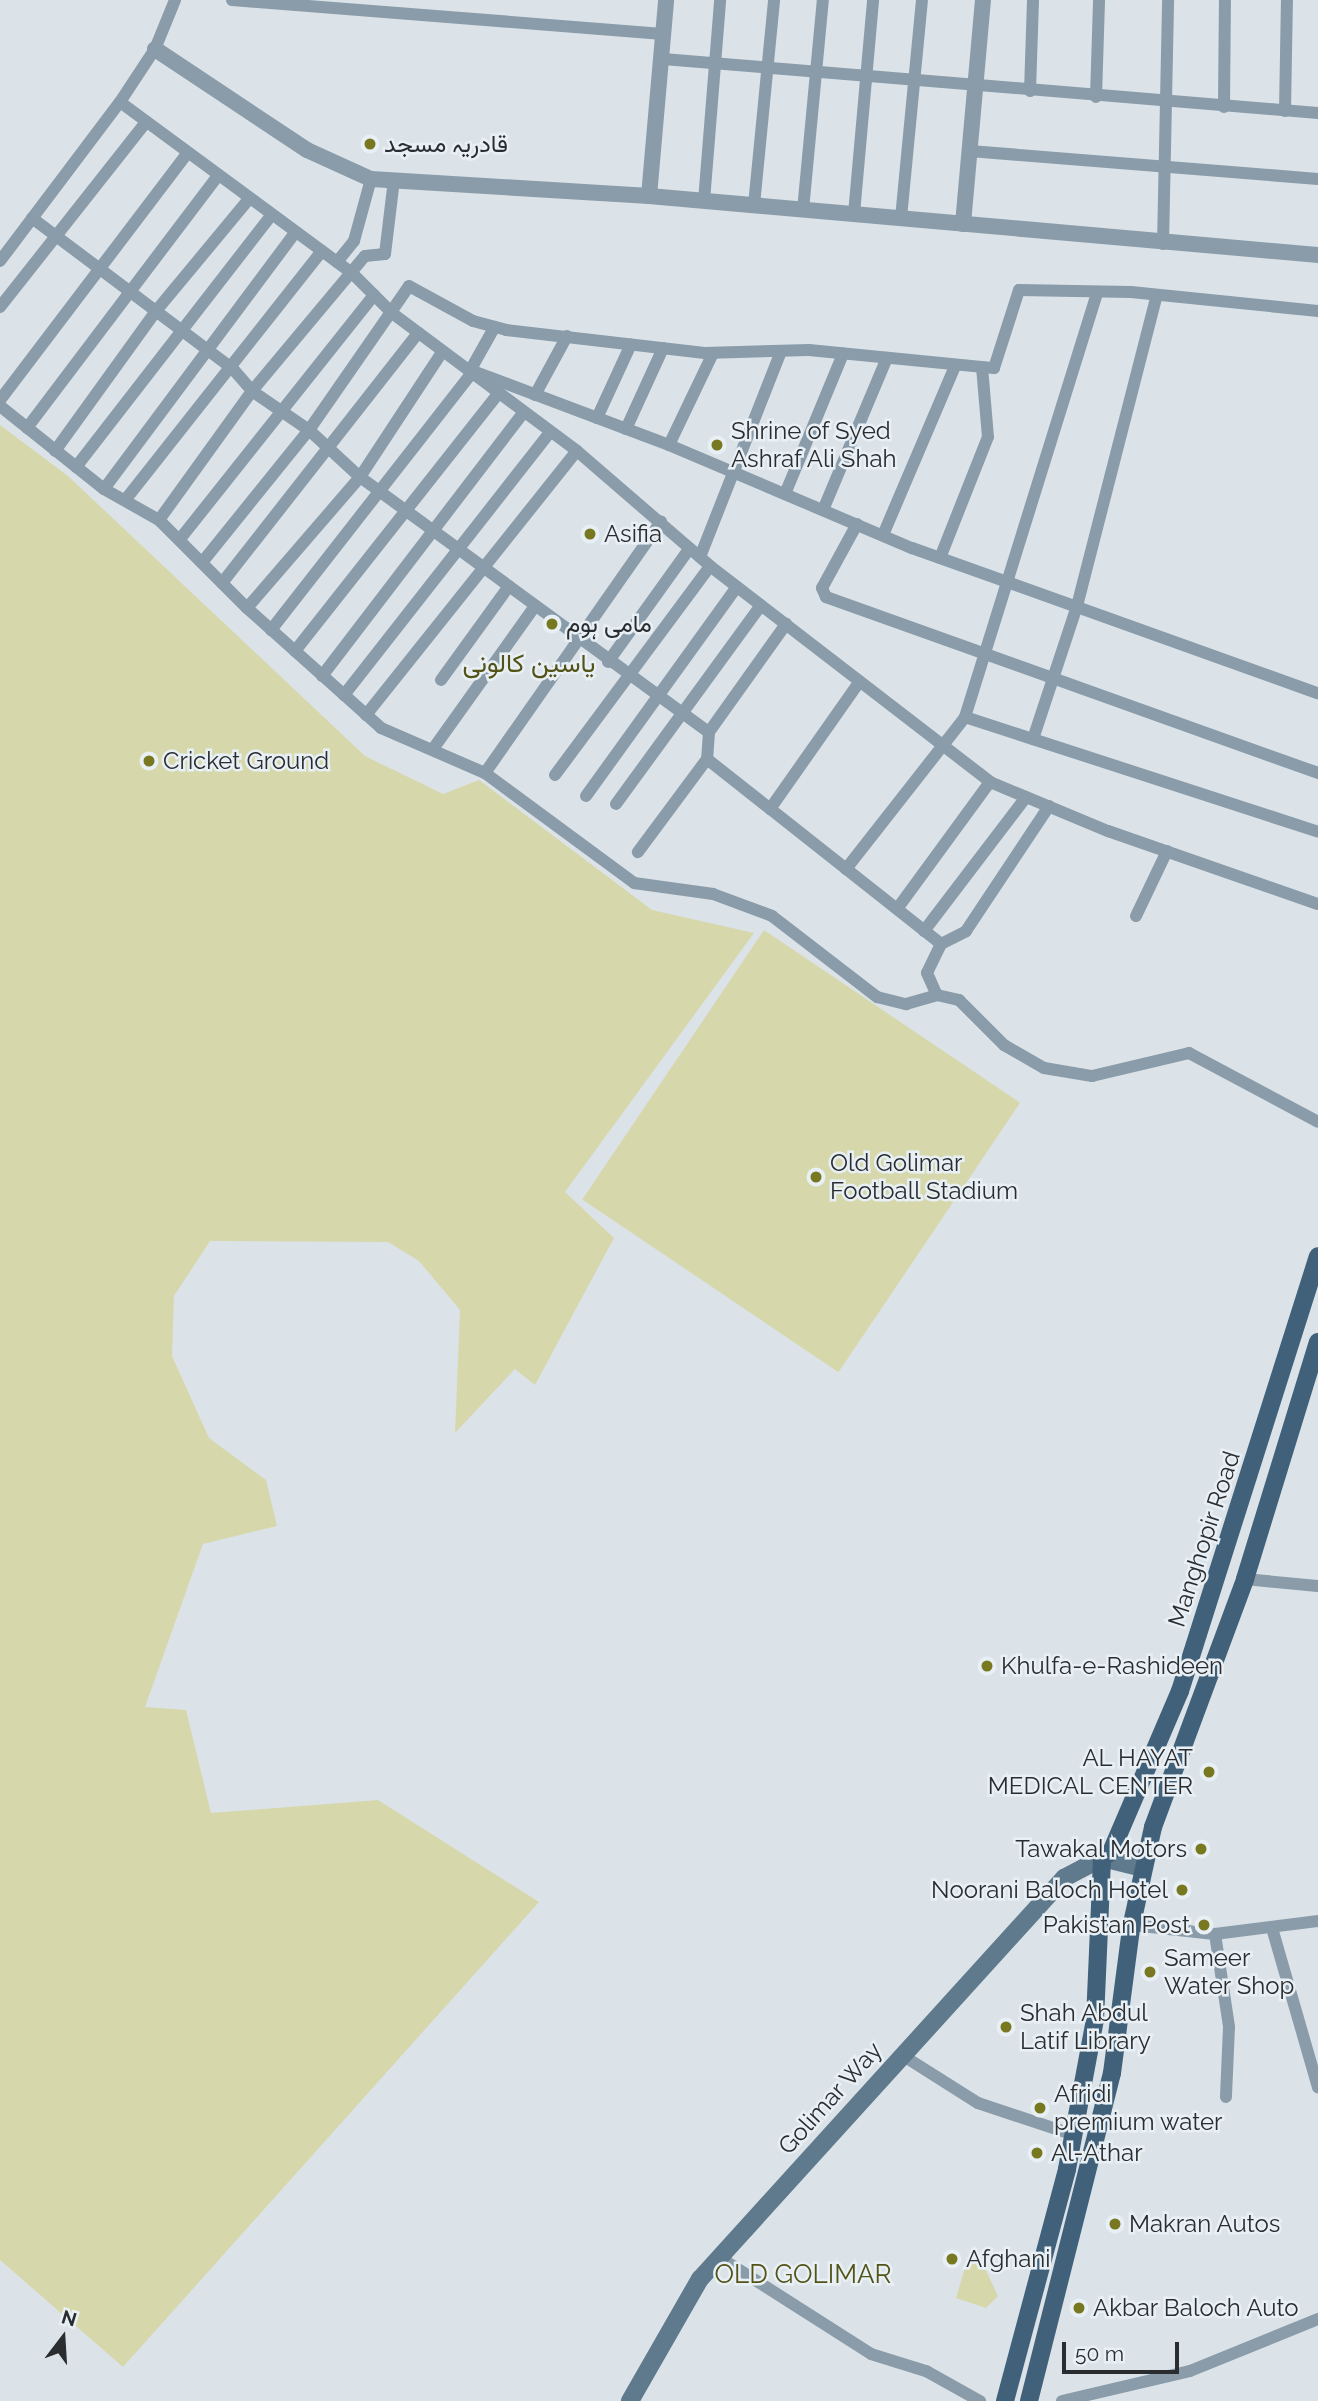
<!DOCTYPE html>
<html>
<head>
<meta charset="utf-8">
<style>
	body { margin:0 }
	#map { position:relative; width:1318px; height:2401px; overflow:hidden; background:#dbe3e9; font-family:Raleway,Vazirmatn,sans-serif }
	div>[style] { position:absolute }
	.green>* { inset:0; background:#d6d8ac; transform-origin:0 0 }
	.minor>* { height:12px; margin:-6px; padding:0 6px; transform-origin:6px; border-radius:6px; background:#8a9ca9 }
	.tertiary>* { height:16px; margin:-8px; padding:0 8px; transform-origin:8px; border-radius:8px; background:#8a9ca9 }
	.secondary>* { height:18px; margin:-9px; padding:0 9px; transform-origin:9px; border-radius:9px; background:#5f7a8d }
	.primary>* { height:18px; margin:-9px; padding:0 9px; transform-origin:9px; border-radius:9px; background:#406179 }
	.dots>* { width:19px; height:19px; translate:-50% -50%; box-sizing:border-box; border:4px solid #e8f0f6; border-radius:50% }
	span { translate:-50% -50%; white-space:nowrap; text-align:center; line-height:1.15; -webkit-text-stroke:5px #e8f0f6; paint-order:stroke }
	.poi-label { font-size:24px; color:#2a2d2f }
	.left { translate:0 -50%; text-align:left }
	.right { translate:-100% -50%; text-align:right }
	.street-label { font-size:24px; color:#2a2d2f }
	.neighbourhood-label { font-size:26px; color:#535317 }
	.north { position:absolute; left:28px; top:2303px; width:70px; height:70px; -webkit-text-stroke:5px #e8f0f6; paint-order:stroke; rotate:17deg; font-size:19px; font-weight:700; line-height:28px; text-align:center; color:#2a2d2f }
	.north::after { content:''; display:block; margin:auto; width:24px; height:32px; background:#2a2d2f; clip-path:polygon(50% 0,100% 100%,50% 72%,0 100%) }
	.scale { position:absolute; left:1062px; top:2342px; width:117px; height:32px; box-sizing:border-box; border:4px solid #2a2d2f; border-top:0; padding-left:9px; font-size:21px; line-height:24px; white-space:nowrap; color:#2a2d2f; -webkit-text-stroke:5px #e8f0f6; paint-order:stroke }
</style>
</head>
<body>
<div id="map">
	<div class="green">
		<div style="clip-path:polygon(0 425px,68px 476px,365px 756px,443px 794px,479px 780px,652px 910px,754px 933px,565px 1192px,614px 1238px,535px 1385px,515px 1369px,455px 1433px,460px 1310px,419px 1261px,388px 1242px,210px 1241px,174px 1296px,172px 1356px,209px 1438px,266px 1480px,277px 1526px,203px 1544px,145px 1707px,186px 1710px,211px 1813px,378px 1800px,539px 1902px,123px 2367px,0 2260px)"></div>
		<div style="left:764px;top:930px;width:309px;height:325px;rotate:34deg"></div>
		<div style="clip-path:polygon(969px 2254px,981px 2260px,998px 2296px,986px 2308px,956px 2298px)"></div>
	</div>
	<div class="minor">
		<div style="left:232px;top:0;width:432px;rotate:4.5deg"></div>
		<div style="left:663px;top:59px;width:657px;rotate:4.71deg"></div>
		<div style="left:1030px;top:91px;width:91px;rotate:-88.1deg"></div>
		<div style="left:1096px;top:97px;width:97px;rotate:-88.2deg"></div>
		<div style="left:120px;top:102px;width:287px;rotate:36.4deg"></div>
		<div style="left:351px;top:272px;width:58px;rotate:45deg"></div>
		<div style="left:392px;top:313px;width:231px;rotate:36.7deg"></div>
		<div style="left:577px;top:451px;width:176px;rotate:40.8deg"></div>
		<div style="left:710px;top:566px;width:354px;rotate:37.6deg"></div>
		<div style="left:990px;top:782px;width:128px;rotate:22.6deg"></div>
		<div style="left:1108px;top:831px;width:222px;rotate:19.2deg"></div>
		<div style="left:1224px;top:107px;width:107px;rotate:-89.5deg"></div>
		<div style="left:1285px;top:111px;width:111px;rotate:-89deg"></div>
		<div style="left:970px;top:151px;width:349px;rotate:4.6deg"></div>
		<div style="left:704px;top:201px;width:202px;rotate:-85.4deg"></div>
		<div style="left:754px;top:205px;width:206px;rotate:-84.4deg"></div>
		<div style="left:803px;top:210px;width:211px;rotate:-84.6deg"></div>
		<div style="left:854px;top:214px;width:215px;rotate:-84.9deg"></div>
		<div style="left:32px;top:218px;width:251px;rotate:36.9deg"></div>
		<div style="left:233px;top:369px;width:29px;rotate:49deg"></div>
		<div style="left:252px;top:391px;width:69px;rotate:34.4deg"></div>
		<div style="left:309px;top:430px;width:69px;rotate:42.7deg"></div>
		<div style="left:360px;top:477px;width:432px;rotate:36.2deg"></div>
		<div style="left:709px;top:732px;width:27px;rotate:94deg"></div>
		<div style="left:707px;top:759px;width:116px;rotate:126.6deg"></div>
		<div style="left:901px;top:218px;width:219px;rotate:-84.5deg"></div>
		<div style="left:1163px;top:244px;width:244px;rotate:-88.8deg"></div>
		<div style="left:0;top:261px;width:199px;rotate:-53deg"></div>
		<div style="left:120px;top:102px;width:64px;rotate:-56.6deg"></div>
		<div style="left:155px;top:49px;width:53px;rotate:-67.8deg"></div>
		<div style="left:337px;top:262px;width:27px;rotate:-51deg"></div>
		<div style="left:354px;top:241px;width:64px;rotate:-74.7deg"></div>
		<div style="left:0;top:307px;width:236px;rotate:-51.7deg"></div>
		<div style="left:471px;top:369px;width:47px;rotate:-60.7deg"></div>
		<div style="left:535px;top:395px;width:67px;rotate:-61.5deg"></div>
		<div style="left:0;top:400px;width:309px;rotate:-52.8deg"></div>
		<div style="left:0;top:406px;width:133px;rotate:38.6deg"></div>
		<div style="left:104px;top:489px;width:63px;rotate:29.4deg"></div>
		<div style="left:159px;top:520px;width:124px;rotate:45deg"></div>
		<div style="left:247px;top:608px;width:180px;rotate:41.8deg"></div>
		<div style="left:381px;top:728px;width:113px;rotate:23.4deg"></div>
		<div style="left:485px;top:773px;width:185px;rotate:36.4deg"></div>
		<div style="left:634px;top:883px;width:80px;rotate:7.9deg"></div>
		<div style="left:713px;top:894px;width:63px;rotate:20.4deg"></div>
		<div style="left:772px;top:916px;width:133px;rotate:37.6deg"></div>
		<div style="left:877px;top:997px;width:30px;rotate:14deg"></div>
		<div style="left:906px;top:1004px;width:32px;rotate:-16deg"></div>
		<div style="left:937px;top:995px;width:23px;rotate:13deg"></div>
		<div style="left:959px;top:1000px;width:64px;rotate:45deg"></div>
		<div style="left:1004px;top:1045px;width:46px;rotate:29.9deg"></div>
		<div style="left:1044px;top:1068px;width:49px;rotate:9.5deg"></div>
		<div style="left:1092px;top:1076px;width:100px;rotate:-13.3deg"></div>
		<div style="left:1189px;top:1053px;width:146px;rotate:28.1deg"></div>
		<div style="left:597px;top:418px;width:81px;rotate:-65.3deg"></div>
		<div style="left:27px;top:428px;width:315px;rotate:-52.9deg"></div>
		<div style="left:626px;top:429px;width:89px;rotate:-65.4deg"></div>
		<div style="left:669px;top:445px;width:102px;rotate:-64.4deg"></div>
		<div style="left:55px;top:451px;width:173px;rotate:-54.2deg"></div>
		<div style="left:156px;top:311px;width:144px;rotate:-50.3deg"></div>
		<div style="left:76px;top:467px;width:316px;rotate:-52.2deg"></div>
		<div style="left:104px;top:489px;width:319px;rotate:-53.3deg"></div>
		<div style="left:785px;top:494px;width:152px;rotate:-67.5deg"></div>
		<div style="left:126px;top:499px;width:316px;rotate:-51.7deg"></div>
		<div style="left:823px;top:510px;width:165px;rotate:-67.2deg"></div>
		<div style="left:159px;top:520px;width:159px;rotate:-54.2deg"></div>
		<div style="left:252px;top:391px;width:176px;rotate:-50.1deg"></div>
		<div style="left:365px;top:256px;width:20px;rotate:-6deg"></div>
		<div style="left:385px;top:254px;width:75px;rotate:-83.1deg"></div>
		<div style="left:857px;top:524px;width:73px;rotate:118.7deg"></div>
		<div style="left:822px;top:588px;width:10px;rotate:66deg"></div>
		<div style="left:826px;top:597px;width:523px;rotate:19.68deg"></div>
		<div style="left:883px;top:535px;width:184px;rotate:-66.9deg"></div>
		<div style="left:180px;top:539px;width:312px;rotate:-51.5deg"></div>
		<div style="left:700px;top:557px;width:221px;rotate:-68.5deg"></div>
		<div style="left:940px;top:558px;width:130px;rotate:-68.4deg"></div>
		<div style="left:988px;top:437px;width:70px;rotate:-94.9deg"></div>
		<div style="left:204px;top:560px;width:167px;rotate:-51.1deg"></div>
		<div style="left:309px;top:430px;width:175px;rotate:-55.2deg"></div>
		<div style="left:409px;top:286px;width:73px;rotate:28.7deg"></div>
		<div style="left:473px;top:321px;width:34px;rotate:15deg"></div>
		<div style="left:506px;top:330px;width:200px;rotate:6.6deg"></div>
		<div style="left:705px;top:353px;width:104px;rotate:-1.7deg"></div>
		<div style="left:809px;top:350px;width:186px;rotate:5.6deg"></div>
		<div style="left:994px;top:368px;width:82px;rotate:-72.2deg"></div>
		<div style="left:1019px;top:290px;width:112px;rotate:1deg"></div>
		<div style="left:1131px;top:292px;width:188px;rotate:5.8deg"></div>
		<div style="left:222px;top:583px;width:318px;rotate:-51.9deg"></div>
		<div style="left:247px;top:608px;width:173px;rotate:-49.2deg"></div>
		<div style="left:360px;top:477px;width:149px;rotate:-56.7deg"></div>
		<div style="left:271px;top:630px;width:328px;rotate:-52deg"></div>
		<div style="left:473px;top:371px;width:210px;rotate:20.7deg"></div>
		<div style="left:669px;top:445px;width:264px;rotate:23deg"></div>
		<div style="left:912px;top:548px;width:431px;rotate:19.7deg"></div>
		<div style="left:295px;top:651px;width:329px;rotate:-51.7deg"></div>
		<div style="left:608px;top:662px;width:140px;rotate:-54.3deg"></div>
		<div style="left:322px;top:676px;width:331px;rotate:-52.6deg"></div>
		<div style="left:441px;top:680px;width:116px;rotate:-54.1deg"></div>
		<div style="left:344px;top:695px;width:334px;rotate:-51.9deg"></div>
		<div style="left:366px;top:715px;width:338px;rotate:-51.4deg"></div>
		<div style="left:965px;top:717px;width:371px;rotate:18deg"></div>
		<div style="left:709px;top:732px;width:133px;rotate:-54.5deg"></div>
		<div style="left:1033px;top:739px;width:140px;rotate:-71.7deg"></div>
		<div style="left:1077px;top:606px;width:321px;rotate:-75.6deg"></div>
		<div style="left:433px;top:749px;width:176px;rotate:-54.5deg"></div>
		<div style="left:707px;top:759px;width:298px;rotate:38.3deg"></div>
		<div style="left:941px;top:944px;width:32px;rotate:116deg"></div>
		<div style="left:927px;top:973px;width:24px;rotate:66deg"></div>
		<div style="left:485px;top:773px;width:307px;rotate:-55deg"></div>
		<div style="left:555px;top:775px;width:260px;rotate:-53.4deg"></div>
		<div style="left:586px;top:796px;width:258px;rotate:-54.2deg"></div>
		<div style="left:616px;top:804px;width:246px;rotate:-53.9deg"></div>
		<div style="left:770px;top:809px;width:156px;rotate:-54.9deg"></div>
		<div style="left:846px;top:869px;width:193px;rotate:-51.9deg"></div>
		<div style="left:965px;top:717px;width:445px;rotate:-72.7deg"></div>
		<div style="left:897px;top:909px;width:157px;rotate:-53.8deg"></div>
		<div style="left:1136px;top:916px;width:72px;rotate:-64.5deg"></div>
		<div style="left:924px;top:931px;width:168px;rotate:-52.7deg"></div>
		<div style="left:941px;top:944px;width:28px;rotate:-27deg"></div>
		<div style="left:966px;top:931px;width:150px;rotate:-56.4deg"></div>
		<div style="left:1245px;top:1579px;width:73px;rotate:5.5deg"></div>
		<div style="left:1132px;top:1925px;width:83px;rotate:6.2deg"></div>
		<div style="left:1215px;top:1934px;width:104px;rotate:-7.2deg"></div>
		<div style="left:1272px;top:1928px;width:166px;rotate:73.9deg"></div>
		<div style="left:1215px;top:1934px;width:94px;rotate:81.4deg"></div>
		<div style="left:1229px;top:2027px;width:70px;rotate:92.5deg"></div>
		<div style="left:902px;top:2055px;width:90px;rotate:32.3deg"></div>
		<div style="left:978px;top:2103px;width:101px;rotate:18.4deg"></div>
		<div style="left:719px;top:2257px;width:180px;rotate:32.5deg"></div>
		<div style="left:871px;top:2354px;width:58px;rotate:17.2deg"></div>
		<div style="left:926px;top:2371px;width:62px;rotate:29.1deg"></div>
		<div style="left:1062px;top:2401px;width:131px;rotate:-13.2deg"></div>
		<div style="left:1190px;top:2371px;width:138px;rotate:-22.1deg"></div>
	</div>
	<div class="tertiary">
		<div style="left:155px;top:49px;width:182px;rotate:33.6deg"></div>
		<div style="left:307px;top:150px;width:70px;rotate:24.4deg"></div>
		<div style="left:371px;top:179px;width:279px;rotate:3.5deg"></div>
		<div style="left:649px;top:196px;width:672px;rotate:5.04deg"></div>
		<div style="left:649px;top:196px;width:197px;rotate:-85deg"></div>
		<div style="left:963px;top:224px;width:225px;rotate:-84.9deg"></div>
	</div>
	<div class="secondary">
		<div style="left:630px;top:2401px;width:141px;rotate:-60.2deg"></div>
		<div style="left:700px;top:2279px;width:542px;rotate:-47.77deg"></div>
		<div style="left:1064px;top:1878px;width:43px;rotate:-27.8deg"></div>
		<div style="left:1102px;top:1858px;width:42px;rotate:13.7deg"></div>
	</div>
	<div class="primary">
		<div style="left:1005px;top:2401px;width:240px;rotate:-75deg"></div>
		<div style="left:1067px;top:2169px;width:152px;rotate:-79.4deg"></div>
		<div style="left:1095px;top:2020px;width:162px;rotate:-87.5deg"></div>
		<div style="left:1102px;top:1858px;width:11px;rotate:-34deg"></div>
		<div style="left:1111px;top:1852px;width:175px;rotate:-66.8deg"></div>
		<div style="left:1180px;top:1691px;width:456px;rotate:-72.4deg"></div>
		<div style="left:1029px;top:2401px;width:338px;rotate:-75.8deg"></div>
		<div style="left:1112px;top:2073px;width:146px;rotate:-82.5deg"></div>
		<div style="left:1131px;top:1928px;width:103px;rotate:-77.7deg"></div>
		<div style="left:1153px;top:1827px;width:265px;rotate:-69.6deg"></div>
		<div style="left:1245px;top:1579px;width:248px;rotate:-72.9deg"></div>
	</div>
	<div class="dots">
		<div style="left:370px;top:144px;background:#77781f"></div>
		<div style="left:717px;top:445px;background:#77781f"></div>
		<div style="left:590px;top:534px;background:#77781f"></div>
		<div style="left:552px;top:624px;background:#77781f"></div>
		<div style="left:149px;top:761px;background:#77781f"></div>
		<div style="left:816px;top:1177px;background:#77781f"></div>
		<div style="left:987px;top:1666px;background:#77781f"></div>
		<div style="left:1209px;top:1772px;background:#77781f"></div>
		<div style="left:1201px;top:1849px;background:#77781f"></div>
		<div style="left:1182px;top:1890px;background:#77781f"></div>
		<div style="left:1204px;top:1925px;background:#77781f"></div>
		<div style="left:1150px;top:1972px;background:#77781f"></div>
		<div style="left:1006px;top:2027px;background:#77781f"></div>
		<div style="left:1040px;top:2108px;background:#77781f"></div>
		<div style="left:1037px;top:2153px;background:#77781f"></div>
		<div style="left:1115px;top:2224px;background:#77781f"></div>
		<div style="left:952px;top:2259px;background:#77781f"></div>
		<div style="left:1079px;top:2308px;background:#77781f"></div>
	</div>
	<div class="poi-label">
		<span class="left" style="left:384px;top:144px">قادریہ مسجد</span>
		<span class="left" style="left:731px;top:445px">Shrine of Syed<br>Ashraf Ali Shah</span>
		<span class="left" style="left:604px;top:534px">Asifia</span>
		<span class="left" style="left:566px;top:624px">مامی ہوم</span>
		<span class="left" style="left:163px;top:761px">Cricket Ground</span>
		<span class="left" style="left:830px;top:1177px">Old Golimar<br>Football Stadium</span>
		<span class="left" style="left:1001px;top:1666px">Khulfa-e-Rashideen</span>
		<span class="right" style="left:1193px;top:1772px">AL HAYAT<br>MEDICAL CENTER</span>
		<span class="right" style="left:1187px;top:1849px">Tawakal Motors</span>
		<span class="right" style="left:1168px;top:1890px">Noorani Baloch Hotel</span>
		<span class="right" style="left:1190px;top:1925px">Pakistan Post</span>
		<span class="left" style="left:1164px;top:1972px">Sameer<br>Water Shop</span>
		<span class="left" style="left:1020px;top:2027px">Shah Abdul<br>Latif Library</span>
		<span class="left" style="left:1054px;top:2108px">Afridi<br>premium water</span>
		<span class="left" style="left:1051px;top:2153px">Al-Athar</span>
		<span class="left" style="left:1129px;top:2224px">Makran Autos</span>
		<span class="left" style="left:966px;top:2259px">Afghani</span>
		<span class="left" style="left:1093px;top:2308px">Akbar Baloch Auto</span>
	</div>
	<div class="street-label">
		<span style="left:1204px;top:1539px;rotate:-72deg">Manghopir Road</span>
		<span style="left:830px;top:2098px;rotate:-48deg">Golimar Way</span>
	</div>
	<div class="neighbourhood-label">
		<span style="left:529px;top:664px">یاسین کالونی</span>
		<span style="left:803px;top:2275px">OLD GOLIMAR</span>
	</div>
	<div class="north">N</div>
	<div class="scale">50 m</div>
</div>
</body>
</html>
